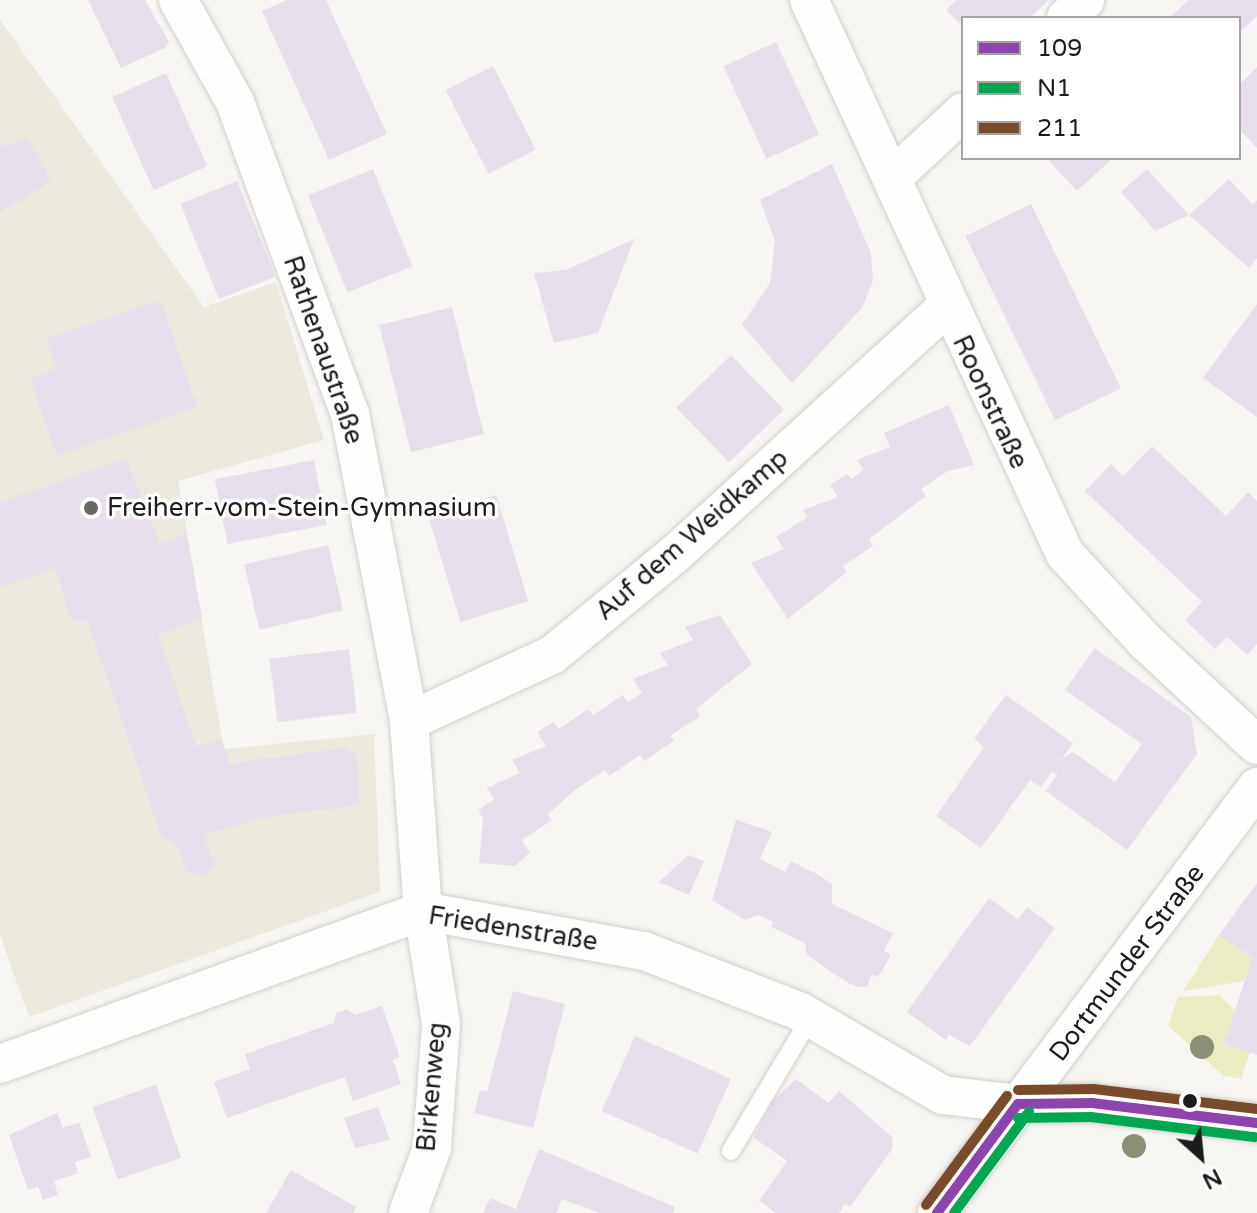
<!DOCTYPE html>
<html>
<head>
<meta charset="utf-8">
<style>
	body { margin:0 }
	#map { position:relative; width:1257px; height:1213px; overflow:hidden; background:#f8f6f2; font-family:"Varela Round",sans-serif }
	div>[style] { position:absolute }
	.built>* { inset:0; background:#ebe8de }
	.green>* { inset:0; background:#eaedc3 }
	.building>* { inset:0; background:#e6deeb; transform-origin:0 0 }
	.roads { filter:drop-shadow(0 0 2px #d0cfcc) drop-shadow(0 0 2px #d0cfcc) }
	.service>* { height:18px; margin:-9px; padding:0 9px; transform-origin:9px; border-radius:9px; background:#fefefd }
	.minor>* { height:38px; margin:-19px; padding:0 19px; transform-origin:19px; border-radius:19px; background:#fefefd }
	.bus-1>* { height:10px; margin:-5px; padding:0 5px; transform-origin:5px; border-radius:5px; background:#8e44ad }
	.bus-2>* { height:10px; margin:-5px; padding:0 5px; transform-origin:5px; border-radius:5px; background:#00a651 }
	.bus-3>* { height:10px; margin:-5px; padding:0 5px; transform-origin:5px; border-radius:5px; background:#7a4b2a }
	.trees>* { width:24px; height:24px; margin:-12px; border-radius:50%; background:#8d8e77 }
	.dots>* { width:22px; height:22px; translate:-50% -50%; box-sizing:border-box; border:4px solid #fff; border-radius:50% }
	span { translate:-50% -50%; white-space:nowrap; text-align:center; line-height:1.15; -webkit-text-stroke:7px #fff; paint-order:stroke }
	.street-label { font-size:26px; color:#1e1c1a }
	.poi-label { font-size:26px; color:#1e1c1a }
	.left { translate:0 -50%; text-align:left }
	.legend { position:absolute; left:961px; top:16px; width:280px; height:144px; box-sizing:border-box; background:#fff; border:2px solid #a5a4a3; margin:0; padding:10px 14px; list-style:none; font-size:24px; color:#1e1c1a }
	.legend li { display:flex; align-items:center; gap:16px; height:40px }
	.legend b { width:40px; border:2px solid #a5a4a3 }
	.north { position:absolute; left:1161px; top:1117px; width:80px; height:80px; -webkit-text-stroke:6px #fff; paint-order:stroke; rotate:153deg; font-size:22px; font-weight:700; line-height:32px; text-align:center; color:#1e1c1a }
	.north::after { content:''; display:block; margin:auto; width:28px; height:36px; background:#1e1c1a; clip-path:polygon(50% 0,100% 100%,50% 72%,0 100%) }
</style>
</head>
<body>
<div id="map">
	<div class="built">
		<div style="clip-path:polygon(0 20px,204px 307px,276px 282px,324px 440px,178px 481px,222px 739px,225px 749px,374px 734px,380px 892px,29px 1017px,0 935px)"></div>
	</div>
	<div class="green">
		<div style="clip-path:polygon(1219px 935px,1252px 958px,1244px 981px,1183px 991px)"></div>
		<div style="clip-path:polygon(1219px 995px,1235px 1011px,1224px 1044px,1250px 1052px,1241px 1079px,1224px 1076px,1168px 1026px,1178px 997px)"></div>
	</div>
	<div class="building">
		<div style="clip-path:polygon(88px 0,145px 0,169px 42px,165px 48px,121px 68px)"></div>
		<div style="clip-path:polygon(287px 0,326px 0,387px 134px,329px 160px,262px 11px)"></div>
		<div style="clip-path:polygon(957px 0,1049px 0,1030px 18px,963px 18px,963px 27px,946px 10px)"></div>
		<div style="clip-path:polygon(1189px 0,1257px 0,1257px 16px,1239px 33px,1239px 18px,1169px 18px)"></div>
		<div style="left:776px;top:42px;width:102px;height:58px;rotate:65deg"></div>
		<div style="left:493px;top:66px;width:94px;height:53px;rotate:63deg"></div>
		<div style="clip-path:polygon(1257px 67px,1257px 148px,1239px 129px,1239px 85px)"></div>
		<div style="left:166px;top:73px;width:102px;height:59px;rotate:66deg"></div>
		<div style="clip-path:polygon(27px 138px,52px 181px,0 212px,0 147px)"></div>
		<div style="clip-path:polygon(1046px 158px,1113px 158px,1077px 191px)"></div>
		<div style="clip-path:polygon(832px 164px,871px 253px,873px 281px,862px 308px,792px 383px,742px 325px,770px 283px,775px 241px,760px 200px)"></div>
		<div style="left:373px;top:169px;width:105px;height:70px;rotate:68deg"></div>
		<div style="clip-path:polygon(1147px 169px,1189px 215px,1155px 231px,1121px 192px)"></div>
		<div style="clip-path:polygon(1229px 179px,1253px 205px,1257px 200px,1257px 258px,1249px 268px,1189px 215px)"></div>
		<div style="left:237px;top:181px;width:103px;height:61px;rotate:68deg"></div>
		<div style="left:1031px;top:204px;width:205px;height:73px;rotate:64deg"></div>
		<div style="clip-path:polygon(634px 239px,598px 333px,554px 343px,534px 273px,566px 270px)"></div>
		<div style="clip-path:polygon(160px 300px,197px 407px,57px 456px,30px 379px,57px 369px,46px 339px)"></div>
		<div style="clip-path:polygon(1257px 304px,1257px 417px,1203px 378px)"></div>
		<div style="left:452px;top:307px;width:131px;height:75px;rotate:76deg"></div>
		<div style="left:731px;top:355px;width:76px;height:76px;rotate:46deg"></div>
		<div style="clip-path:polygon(949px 405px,974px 465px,948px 471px,921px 489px,926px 496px,869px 539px,873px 546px,843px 566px,847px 572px,788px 619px,751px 563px,784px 549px,776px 537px,808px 517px,803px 510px,838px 497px,830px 485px,847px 474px,851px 479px,864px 470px,857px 460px,890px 447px,884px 433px)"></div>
		<div style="clip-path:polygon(1152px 446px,1226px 516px,1248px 492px,1257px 501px,1257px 644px,1247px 655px,1227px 637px,1215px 649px,1185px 620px,1202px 602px,1085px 491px,1111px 464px,1123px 476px)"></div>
		<div style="clip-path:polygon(126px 458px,160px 544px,187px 534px,202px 618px,158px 635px,197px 747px,222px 739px,229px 764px,345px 748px,357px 755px,359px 805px,265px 817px,203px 835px,215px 864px,204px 876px,187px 873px,177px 845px,161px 836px,88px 621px,72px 621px,55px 568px,0 588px,0 503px)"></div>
		<div style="left:314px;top:460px;width:66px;height:101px;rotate:79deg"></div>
		<div style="left:496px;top:495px;width:111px;height:71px;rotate:73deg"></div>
		<div style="left:328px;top:545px;width:67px;height:86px;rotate:77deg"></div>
		<div style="clip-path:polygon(720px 615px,752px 664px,696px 709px,700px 716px,670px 736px,674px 741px,644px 761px,640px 755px,609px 776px,605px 770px,575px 790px,548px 814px,552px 820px,522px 840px,530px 852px,515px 866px,479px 863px,483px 818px,478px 810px,494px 799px,487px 788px,520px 773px,512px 760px,546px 746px,537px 732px,554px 722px,559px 729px,588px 709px,593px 715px,623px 695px,628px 702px,642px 693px,633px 679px,668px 665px,660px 653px,693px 640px,685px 627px)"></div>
		<div style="clip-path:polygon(1095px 648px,1191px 717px,1197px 754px,1127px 850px,1046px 791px,1057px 775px,1052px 772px,1041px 787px,1030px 780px,981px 848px,936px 816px,984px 747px,974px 739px,1006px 695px,1073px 743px,1062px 759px,1073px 752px,1115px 782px,1142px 744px,1065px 690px)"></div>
		<div style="left:349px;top:649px;width:64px;height:80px;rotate:83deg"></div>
		<div style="clip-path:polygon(736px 820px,772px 832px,760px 859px,785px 872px,791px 861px,817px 874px,832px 884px,832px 904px,893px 933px,884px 951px,891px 955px,878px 977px,872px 974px,867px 986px,858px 987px,846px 982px,807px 955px,805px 943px,771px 927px,773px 922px,758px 915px,745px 920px,712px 900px)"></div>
		<div style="clip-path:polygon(688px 855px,704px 861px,689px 895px,659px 882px)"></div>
		<div style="clip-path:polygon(1257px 883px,1257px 1055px,1224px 1044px,1252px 958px,1219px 935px)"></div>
		<div style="clip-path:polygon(989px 898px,1018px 919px,1027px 907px,1055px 928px,970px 1046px,949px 1035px,946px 1040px,907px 1012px)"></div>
		<div style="clip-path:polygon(513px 991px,565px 1004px,533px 1128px,474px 1113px,480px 1090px,487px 1092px)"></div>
		<div style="clip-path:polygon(382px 1006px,400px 1057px,393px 1060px,401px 1084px,353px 1101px,345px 1077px,227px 1118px,214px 1082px,250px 1069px,245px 1054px,334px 1023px,336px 1013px,347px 1009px,355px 1015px)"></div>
		<div style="left:635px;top:1036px;width:105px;height:82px;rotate:24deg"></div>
		<div style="clip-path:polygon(796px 1079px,829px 1103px,839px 1091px,893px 1138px,892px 1149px,850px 1207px,845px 1204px,839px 1213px,776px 1213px,759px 1201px,787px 1161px,754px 1138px,772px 1102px)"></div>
		<div style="left:156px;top:1085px;width:77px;height:67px;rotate:71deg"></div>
		<div style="clip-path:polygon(378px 1107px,390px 1140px,355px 1148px,344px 1118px)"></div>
		<div style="clip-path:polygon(57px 1113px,63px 1128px,79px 1122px,91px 1157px,75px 1162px,78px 1173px,54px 1181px,58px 1195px,43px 1200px,38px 1187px,28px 1190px,9px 1135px)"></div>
		<div style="clip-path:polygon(539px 1149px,675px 1207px,673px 1213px,600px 1213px,562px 1199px,556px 1213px,483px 1213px,490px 1198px,516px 1209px)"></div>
		<div style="clip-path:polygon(291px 1170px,356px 1207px,353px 1213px,266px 1213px)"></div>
	</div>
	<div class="roads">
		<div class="service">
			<div style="left:731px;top:1151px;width:156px;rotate:-59.2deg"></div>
		</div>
		<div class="minor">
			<div style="left:178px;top:0;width:117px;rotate:60.8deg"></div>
			<div style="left:235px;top:102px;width:333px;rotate:69.8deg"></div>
			<div style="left:350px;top:414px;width:313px;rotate:79.1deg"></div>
			<div style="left:409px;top:721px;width:191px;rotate:85.8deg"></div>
			<div style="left:423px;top:911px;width:114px;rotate:80.9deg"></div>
			<div style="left:441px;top:1024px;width:124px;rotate:94.2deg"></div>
			<div style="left:432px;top:1148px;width:69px;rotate:110.3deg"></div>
			<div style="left:809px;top:0;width:610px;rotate:65.2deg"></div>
			<div style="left:1065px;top:554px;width:120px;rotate:47.4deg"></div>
			<div style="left:1146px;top:642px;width:151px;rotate:42.9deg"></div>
			<div style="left:1066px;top:18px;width:26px;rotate:-43deg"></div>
			<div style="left:894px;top:176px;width:94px;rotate:-42.8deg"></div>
			<div style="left:409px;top:721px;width:157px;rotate:-24.8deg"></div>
			<div style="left:552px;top:655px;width:159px;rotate:-39.4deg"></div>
			<div style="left:675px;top:554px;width:367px;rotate:-42.3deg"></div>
			<div style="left:0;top:1064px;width:450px;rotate:-19.9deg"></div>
			<div style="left:423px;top:911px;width:225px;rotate:10.3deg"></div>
			<div style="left:644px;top:951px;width:166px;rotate:21.2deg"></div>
			<div style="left:799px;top:1011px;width:167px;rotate:30.3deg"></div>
			<div style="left:943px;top:1095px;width:76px;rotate:6.8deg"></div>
			<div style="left:1018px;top:1104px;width:74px;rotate:-0.8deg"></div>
			<div style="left:1092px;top:1103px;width:166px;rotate:6.9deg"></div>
			<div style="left:937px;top:1213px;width:533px;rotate:-53.09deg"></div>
		</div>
	</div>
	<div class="bus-1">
		<div style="left:1018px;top:1104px;width:74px;rotate:-0.8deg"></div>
		<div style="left:1092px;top:1103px;width:166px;rotate:6.9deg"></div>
		<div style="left:937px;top:1213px;width:136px;rotate:-53.4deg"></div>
	</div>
	<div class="bus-2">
		<div style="left:1018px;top:1118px;width:73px;rotate:-0.8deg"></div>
		<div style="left:1091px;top:1117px;width:165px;rotate:7deg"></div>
		<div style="left:954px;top:1213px;width:126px;rotate:-53.4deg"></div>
	</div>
	<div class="bus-3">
		<div style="left:1018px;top:1090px;width:76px;rotate:-0.8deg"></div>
		<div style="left:1094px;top:1089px;width:164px;rotate:7deg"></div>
		<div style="left:926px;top:1205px;width:136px;rotate:-53.4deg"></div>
	</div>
	<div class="trees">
		<div style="left:1202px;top:1047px"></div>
		<div style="left:1134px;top:1146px"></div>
	</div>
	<div class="dots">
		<div style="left:91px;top:508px;background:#6a6866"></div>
		<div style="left:1190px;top:1101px;background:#1e1c1a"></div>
	</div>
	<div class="street-label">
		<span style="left:323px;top:350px;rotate:71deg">Rathenaustraße</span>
		<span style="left:990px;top:402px;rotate:65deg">Roonstraße</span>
		<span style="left:692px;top:535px;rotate:-41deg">Auf dem Weidkamp</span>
		<span style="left:513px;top:929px;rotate:9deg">Friedenstraße</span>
		<span style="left:1127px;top:963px;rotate:-53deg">Dortmunder Straße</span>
		<span style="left:432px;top:1087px;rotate:-85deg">Birkenweg</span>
	</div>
	<div class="poi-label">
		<span class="left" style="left:107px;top:508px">Freiherr-vom-Stein-Gymnasium</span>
	</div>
	<ul class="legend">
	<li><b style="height:10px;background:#8e44ad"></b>109</li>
	<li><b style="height:10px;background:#00a651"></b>N1</li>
	<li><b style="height:10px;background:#7a4b2a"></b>211</li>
	</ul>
	<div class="north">N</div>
</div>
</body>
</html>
